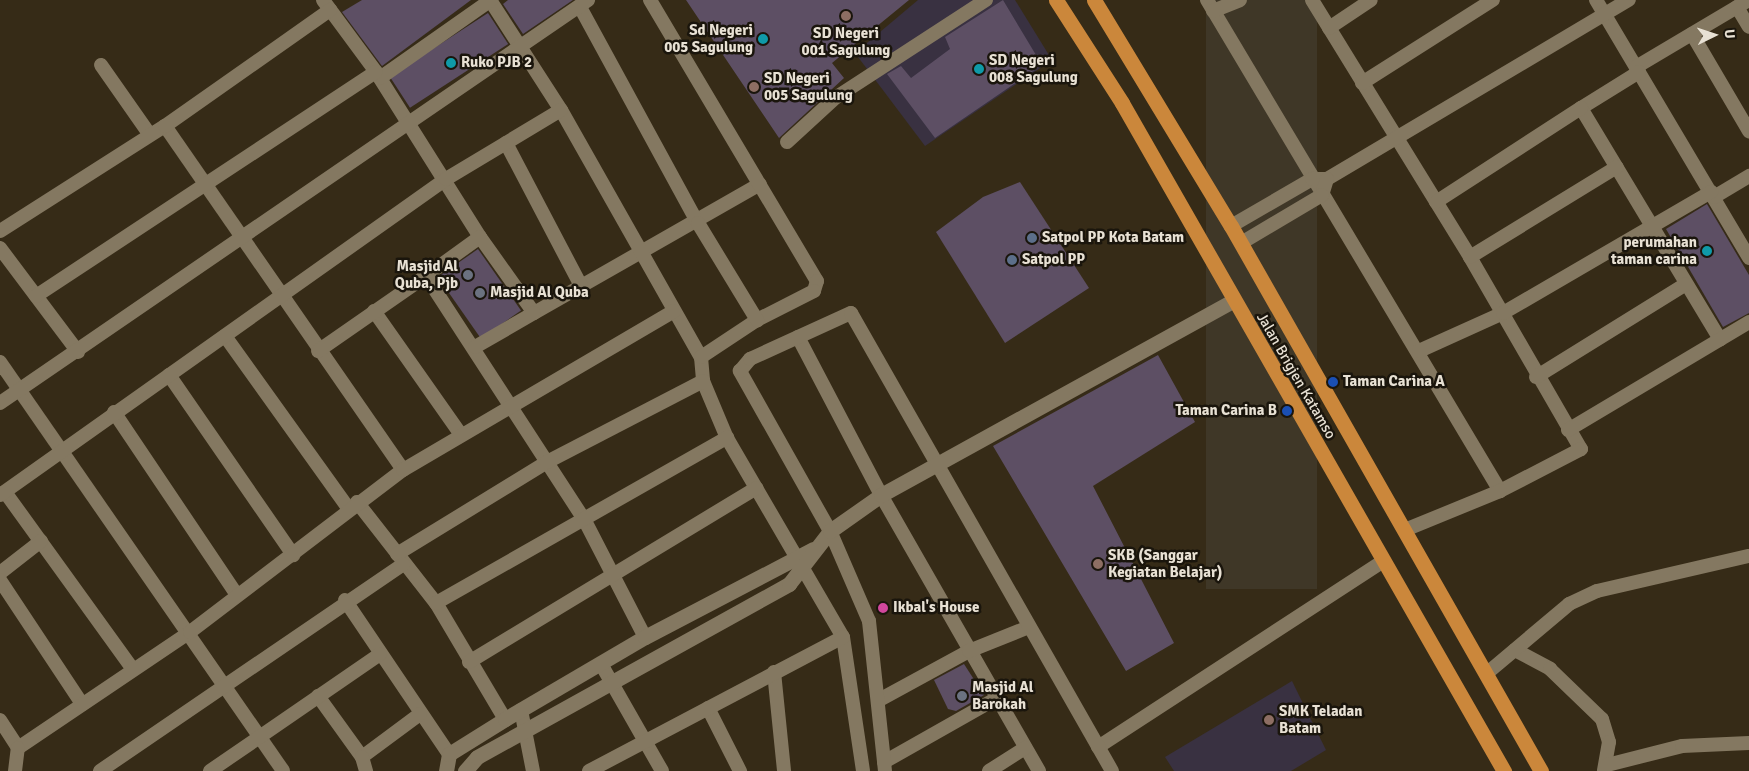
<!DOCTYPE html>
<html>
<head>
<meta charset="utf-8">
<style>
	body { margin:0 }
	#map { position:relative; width:1749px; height:771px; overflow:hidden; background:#362b17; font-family:Signika,sans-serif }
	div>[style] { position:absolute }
	.commercial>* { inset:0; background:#3f3727; transform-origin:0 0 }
	.education>* { inset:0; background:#393141 }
	.building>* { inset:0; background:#5d4f64; transform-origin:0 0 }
	.street>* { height:14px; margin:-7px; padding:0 7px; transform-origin:7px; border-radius:7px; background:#847861 }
	.secondary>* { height:15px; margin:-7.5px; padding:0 7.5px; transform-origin:7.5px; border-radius:7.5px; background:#847861 }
	.highway>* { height:15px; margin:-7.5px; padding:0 7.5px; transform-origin:7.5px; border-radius:7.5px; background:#cb873b }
	.dots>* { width:14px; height:14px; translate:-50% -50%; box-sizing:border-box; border:2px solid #1a150c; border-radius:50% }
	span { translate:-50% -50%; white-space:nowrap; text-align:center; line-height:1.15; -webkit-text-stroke:5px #1a150c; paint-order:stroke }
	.poi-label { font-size:15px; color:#e8e1d4; font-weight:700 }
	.right { translate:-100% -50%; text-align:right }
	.left { translate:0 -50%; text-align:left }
	.street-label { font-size:15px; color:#e8e1d4 }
	.north { position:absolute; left:1689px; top:10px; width:50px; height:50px; -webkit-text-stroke:4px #1a150c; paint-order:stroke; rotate:86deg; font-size:14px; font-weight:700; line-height:20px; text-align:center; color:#e8e1d4 }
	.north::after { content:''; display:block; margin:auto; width:18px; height:22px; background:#e8e1d4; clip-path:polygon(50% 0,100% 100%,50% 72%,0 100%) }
</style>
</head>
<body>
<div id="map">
	<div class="commercial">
		<div style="left:1206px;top:0;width:111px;height:589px"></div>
	</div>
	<div class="education">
		<div style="clip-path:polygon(918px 0,1015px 0,1052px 60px,925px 146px,855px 53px)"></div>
		<div style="clip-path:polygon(1292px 681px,1326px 750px,1291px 771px,1174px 771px,1165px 757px)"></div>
	</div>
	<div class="building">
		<div style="clip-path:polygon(362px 0,471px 0,382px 66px,342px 12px)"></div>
		<div style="clip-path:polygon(508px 0,573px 0,523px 34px,503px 4px)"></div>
		<div style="clip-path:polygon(686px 0,909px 0,832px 63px,844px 78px,779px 138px)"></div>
		<div style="clip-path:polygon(1003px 0,1042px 65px,935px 138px,887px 74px,901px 66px,911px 78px,950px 49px,945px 37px)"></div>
		<div style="left:488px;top:13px;width:37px;height:117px;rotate:57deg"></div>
		<div style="clip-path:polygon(1020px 182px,1089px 288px,1005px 343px,936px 232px,983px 197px)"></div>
		<div style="clip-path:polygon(1707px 204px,1749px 275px,1749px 313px,1723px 327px,1666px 229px)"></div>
		<div style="left:478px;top:249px;width:75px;height:49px;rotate:55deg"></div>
		<div style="clip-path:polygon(1158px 355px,1195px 422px,1093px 486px,1174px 643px,1126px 671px,993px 446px)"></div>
		<div style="clip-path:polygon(964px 664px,984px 695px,956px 711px,948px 709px,934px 680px)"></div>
	</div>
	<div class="street">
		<div style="left:323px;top:0;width:89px;rotate:53.6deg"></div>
		<div style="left:376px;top:72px;width:195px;rotate:57.8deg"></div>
		<div style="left:480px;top:237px;width:93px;rotate:54.6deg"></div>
		<div style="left:534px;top:313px;width:260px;rotate:-29.7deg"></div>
		<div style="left:490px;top:0;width:131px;rotate:57.2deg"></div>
		<div style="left:561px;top:110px;width:284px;rotate:60.5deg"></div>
		<div style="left:701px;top:357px;width:24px;rotate:85deg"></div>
		<div style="left:703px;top:381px;width:62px;rotate:67.2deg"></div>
		<div style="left:727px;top:438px;width:230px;rotate:59.8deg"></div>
		<div style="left:843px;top:637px;width:135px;rotate:81.5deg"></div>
		<div style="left:650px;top:0;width:327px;rotate:59.3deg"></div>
		<div style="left:817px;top:281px;width:10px;rotate:107deg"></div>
		<div style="left:814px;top:291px;width:64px;rotate:153deg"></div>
		<div style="left:757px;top:320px;width:67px;rotate:146.5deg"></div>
		<div style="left:1207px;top:0;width:572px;rotate:59.17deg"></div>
		<div style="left:1312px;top:0;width:302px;rotate:58.4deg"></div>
		<div style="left:1470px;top:257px;width:222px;rotate:60deg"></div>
		<div style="left:1581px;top:449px;width:91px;rotate:152.6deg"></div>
		<div style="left:1500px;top:491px;width:103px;rotate:157.7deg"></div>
		<div style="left:1596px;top:0;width:300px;rotate:59.3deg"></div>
		<div style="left:580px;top:7px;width:246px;rotate:61.4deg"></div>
		<div style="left:698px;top:223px;width:114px;rotate:58.7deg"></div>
		<div style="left:1737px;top:7px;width:23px;rotate:59deg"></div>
		<div style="left:1213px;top:11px;width:29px;rotate:-22deg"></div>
		<div style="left:1329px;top:28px;width:50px;rotate:-33.7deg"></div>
		<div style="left:1692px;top:34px;width:113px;rotate:59.6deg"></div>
		<div style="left:101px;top:65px;width:85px;rotate:55deg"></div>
		<div style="left:1636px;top:67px;width:131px;rotate:-30.7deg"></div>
		<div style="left:1639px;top:72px;width:68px;rotate:148.2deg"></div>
		<div style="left:1581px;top:108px;width:270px;rotate:59deg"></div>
		<div style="left:380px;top:78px;width:136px;rotate:-35.1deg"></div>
		<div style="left:1362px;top:83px;width:155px;rotate:-32.4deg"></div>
		<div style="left:165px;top:126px;width:418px;rotate:55.3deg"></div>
		<div style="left:787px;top:142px;width:65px;rotate:-42.5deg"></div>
		<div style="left:835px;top:98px;width:180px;rotate:-33deg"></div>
		<div style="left:506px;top:143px;width:161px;rotate:62.3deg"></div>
		<div style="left:1327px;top:179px;width:351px;rotate:-30.7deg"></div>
		<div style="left:1714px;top:197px;width:41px;rotate:-31deg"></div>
		<div style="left:1436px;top:202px;width:173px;rotate:-33deg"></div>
		<div style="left:1231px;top:226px;width:94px;rotate:-30.1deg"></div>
		<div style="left:1312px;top:179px;width:15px"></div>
		<div style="left:1327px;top:179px;width:17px;rotate:107deg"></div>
		<div style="left:1322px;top:195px;width:94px;rotate:149.3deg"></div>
		<div style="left:0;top:231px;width:196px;rotate:-32.5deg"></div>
		<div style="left:165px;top:126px;width:202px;rotate:-35.1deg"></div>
		<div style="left:480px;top:237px;width:67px;rotate:144.2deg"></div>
		<div style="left:426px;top:276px;width:290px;rotate:57deg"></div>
		<div style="left:584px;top:519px;width:133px;rotate:62.7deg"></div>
		<div style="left:0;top:248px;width:130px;rotate:53.1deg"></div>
		<div style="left:1470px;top:257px;width:172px;rotate:-31.5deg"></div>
		<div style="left:36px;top:296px;width:407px;rotate:-33.4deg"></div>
		<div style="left:374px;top:311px;width:151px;rotate:54.9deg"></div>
		<div style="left:225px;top:336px;width:213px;rotate:54.4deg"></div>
		<div style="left:798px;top:337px;width:178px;rotate:62.3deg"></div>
		<div style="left:881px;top:495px;width:318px;rotate:60.2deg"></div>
		<div style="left:475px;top:347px;width:68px;rotate:-30deg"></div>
		<div style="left:318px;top:351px;width:131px;rotate:-34.8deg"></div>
		<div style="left:1419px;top:351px;width:92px;rotate:-24.3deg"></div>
		<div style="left:1503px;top:313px;width:241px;rotate:-30.2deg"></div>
		<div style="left:0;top:362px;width:497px;rotate:55.3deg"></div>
		<div style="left:169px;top:375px;width:219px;rotate:55.4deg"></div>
		<div style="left:1536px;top:377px;width:176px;rotate:-31.8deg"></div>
		<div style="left:0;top:403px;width:713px;rotate:-34.43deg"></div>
		<div style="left:114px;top:412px;width:220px;rotate:56.1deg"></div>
		<div style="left:1568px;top:430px;width:211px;rotate:-30.8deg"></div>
		<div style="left:5px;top:492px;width:217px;rotate:54.2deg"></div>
		<div style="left:0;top:495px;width:547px;rotate:-35.32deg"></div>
		<div style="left:446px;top:179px;width:134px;rotate:-31deg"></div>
		<div style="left:357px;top:502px;width:128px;rotate:52deg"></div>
		<div style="left:436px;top:603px;width:135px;rotate:59.3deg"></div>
		<div style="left:397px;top:554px;width:176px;rotate:-31.5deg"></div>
		<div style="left:547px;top:462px;width:176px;rotate:-27.4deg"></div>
		<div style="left:0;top:573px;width:52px;rotate:-38deg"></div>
		<div style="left:0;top:580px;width:149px;rotate:56.5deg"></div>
		<div style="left:345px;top:600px;width:186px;rotate:56deg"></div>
		<div style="left:436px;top:603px;width:335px;rotate:-29.6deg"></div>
		<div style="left:1515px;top:650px;width:40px;rotate:28deg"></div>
		<div style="left:1550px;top:669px;width:72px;rotate:43.9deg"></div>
		<div style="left:1602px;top:719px;width:24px;rotate:73deg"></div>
		<div style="left:1609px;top:742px;width:29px;rotate:100deg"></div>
		<div style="left:469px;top:662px;width:336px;rotate:-31.2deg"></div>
		<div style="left:601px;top:664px;width:123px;rotate:60.3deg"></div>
		<div style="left:774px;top:672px;width:100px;rotate:84.2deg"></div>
		<div style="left:1486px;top:674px;width:109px;rotate:-40.1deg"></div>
		<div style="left:1569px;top:604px;width:31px;rotate:-25deg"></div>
		<div style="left:1597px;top:591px;width:156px;rotate:-13deg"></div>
		<div style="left:318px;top:696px;width:75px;rotate:54.2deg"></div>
		<div style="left:362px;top:757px;width:72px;rotate:-36.6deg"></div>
		<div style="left:881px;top:699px;width:100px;rotate:-28.6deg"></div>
		<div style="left:969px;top:651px;width:65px;rotate:-21.8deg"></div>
		<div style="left:708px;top:708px;width:71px;rotate:63.1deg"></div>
		<div style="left:521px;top:710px;width:62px;rotate:78.9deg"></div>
		<div style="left:0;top:720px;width:33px;rotate:57deg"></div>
		<div style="left:18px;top:748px;width:207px;rotate:-34deg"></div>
		<div style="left:190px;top:632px;width:268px;rotate:-37.3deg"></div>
		<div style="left:403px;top:470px;width:314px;rotate:-30.4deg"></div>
		<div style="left:1098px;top:747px;width:340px;rotate:-33.1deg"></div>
		<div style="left:362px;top:757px;width:15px;rotate:74deg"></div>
		<div style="left:884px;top:762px;width:130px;rotate:-29.5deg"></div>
		<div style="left:1607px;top:765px;width:77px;rotate:-14.2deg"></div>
		<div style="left:1682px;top:746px;width:67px;rotate:-2.6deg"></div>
		<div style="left:15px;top:771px;width:23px;rotate:-83deg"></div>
		<div style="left:100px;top:771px;width:367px;rotate:-34.3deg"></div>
		<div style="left:210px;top:771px;width:206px;rotate:-34.5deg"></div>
		<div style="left:589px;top:771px;width:287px;rotate:-27.8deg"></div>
		<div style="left:885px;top:771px;width:151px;rotate:-96.1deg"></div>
		<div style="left:869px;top:621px;width:98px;rotate:-113.4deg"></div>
		<div style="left:830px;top:531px;width:184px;rotate:-119.4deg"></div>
		<div style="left:740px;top:371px;width:16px;rotate:-50deg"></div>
		<div style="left:750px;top:359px;width:111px;rotate:-24.5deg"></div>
		<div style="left:851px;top:313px;width:527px;rotate:60.32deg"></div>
		<div style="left:989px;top:771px;width:43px;rotate:-32.6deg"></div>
	</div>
	<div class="secondary">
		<div style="left:446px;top:771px;width:17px;rotate:-80deg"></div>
		<div style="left:449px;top:754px;width:66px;rotate:-32deg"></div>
		<div style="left:505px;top:719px;width:162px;rotate:-30.4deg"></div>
		<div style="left:645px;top:637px;width:190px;rotate:-27.6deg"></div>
		<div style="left:465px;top:771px;width:18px;rotate:-49deg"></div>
		<div style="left:477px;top:757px;width:357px;rotate:-29deg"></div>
		<div style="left:789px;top:584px;width:67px;rotate:-52.3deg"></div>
		<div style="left:830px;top:531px;width:62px;rotate:-35.2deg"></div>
		<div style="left:881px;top:495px;width:401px;rotate:-28.9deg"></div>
	</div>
	<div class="highway">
		<div style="left:1056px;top:0;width:122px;rotate:57.3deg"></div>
		<div style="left:1122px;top:103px;width:770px;rotate:60.24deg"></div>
		<div style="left:1094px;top:0;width:264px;rotate:58.8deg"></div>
		<div style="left:1231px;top:226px;width:627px;rotate:60.37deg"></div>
	</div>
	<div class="dots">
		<div style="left:846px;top:16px;background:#8d6e63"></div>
		<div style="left:763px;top:39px;background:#0f9aa8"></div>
		<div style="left:451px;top:63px;background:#0f9aa8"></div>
		<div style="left:979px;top:69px;background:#0f9aa8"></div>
		<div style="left:754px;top:87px;background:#8d6e63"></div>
		<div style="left:1032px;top:238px;background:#5c6f8a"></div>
		<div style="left:1707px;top:251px;background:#0f9aa8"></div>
		<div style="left:1012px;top:260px;background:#5c6f8a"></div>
		<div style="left:468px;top:275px;background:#6b7280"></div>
		<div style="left:480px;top:293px;background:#6b7280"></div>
		<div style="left:1333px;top:382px;background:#1a4fb4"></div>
		<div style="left:1287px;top:411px;background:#1a4fb4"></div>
		<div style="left:1098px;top:564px;background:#8d6e63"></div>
		<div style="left:883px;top:608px;background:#d1479c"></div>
		<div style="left:962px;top:696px;background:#6b7280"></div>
		<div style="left:1269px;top:720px;background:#8d6e63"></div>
	</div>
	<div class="poi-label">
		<span class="right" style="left:753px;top:39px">Sd Negeri<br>005 Sagulung</span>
		<span style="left:846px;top:42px">SD Negeri<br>001 Sagulung</span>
		<span class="left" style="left:989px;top:69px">SD Negeri<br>008 Sagulung</span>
		<span class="left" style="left:461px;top:63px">Ruko PJB 2</span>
		<span class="left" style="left:764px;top:87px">SD Negeri<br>005 Sagulung</span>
		<span class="left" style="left:1042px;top:238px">Satpol PP Kota Batam</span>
		<span class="right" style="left:1697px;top:251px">perumahan<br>taman carina</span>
		<span class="left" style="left:1022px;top:260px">Satpol PP</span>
		<span class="right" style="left:458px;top:275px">Masjid Al<br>Quba, Pjb</span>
		<span class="left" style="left:490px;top:293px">Masjid Al Quba</span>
		<span class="left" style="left:1343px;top:382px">Taman Carina A</span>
		<span class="right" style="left:1277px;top:411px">Taman Carina B</span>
		<span class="left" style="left:1108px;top:564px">SKB (Sanggar<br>Kegiatan Belajar)</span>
		<span class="left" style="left:893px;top:608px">Ikbal's House</span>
		<span class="left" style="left:972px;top:696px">Masjid Al<br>Barokah</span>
		<span class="left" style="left:1279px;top:720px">SMK Teladan<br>Batam</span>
	</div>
	<div class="street-label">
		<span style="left:1296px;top:376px;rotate:60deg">Jalan Brigjen Katamso</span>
	</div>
	<div class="north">U</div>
</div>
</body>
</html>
